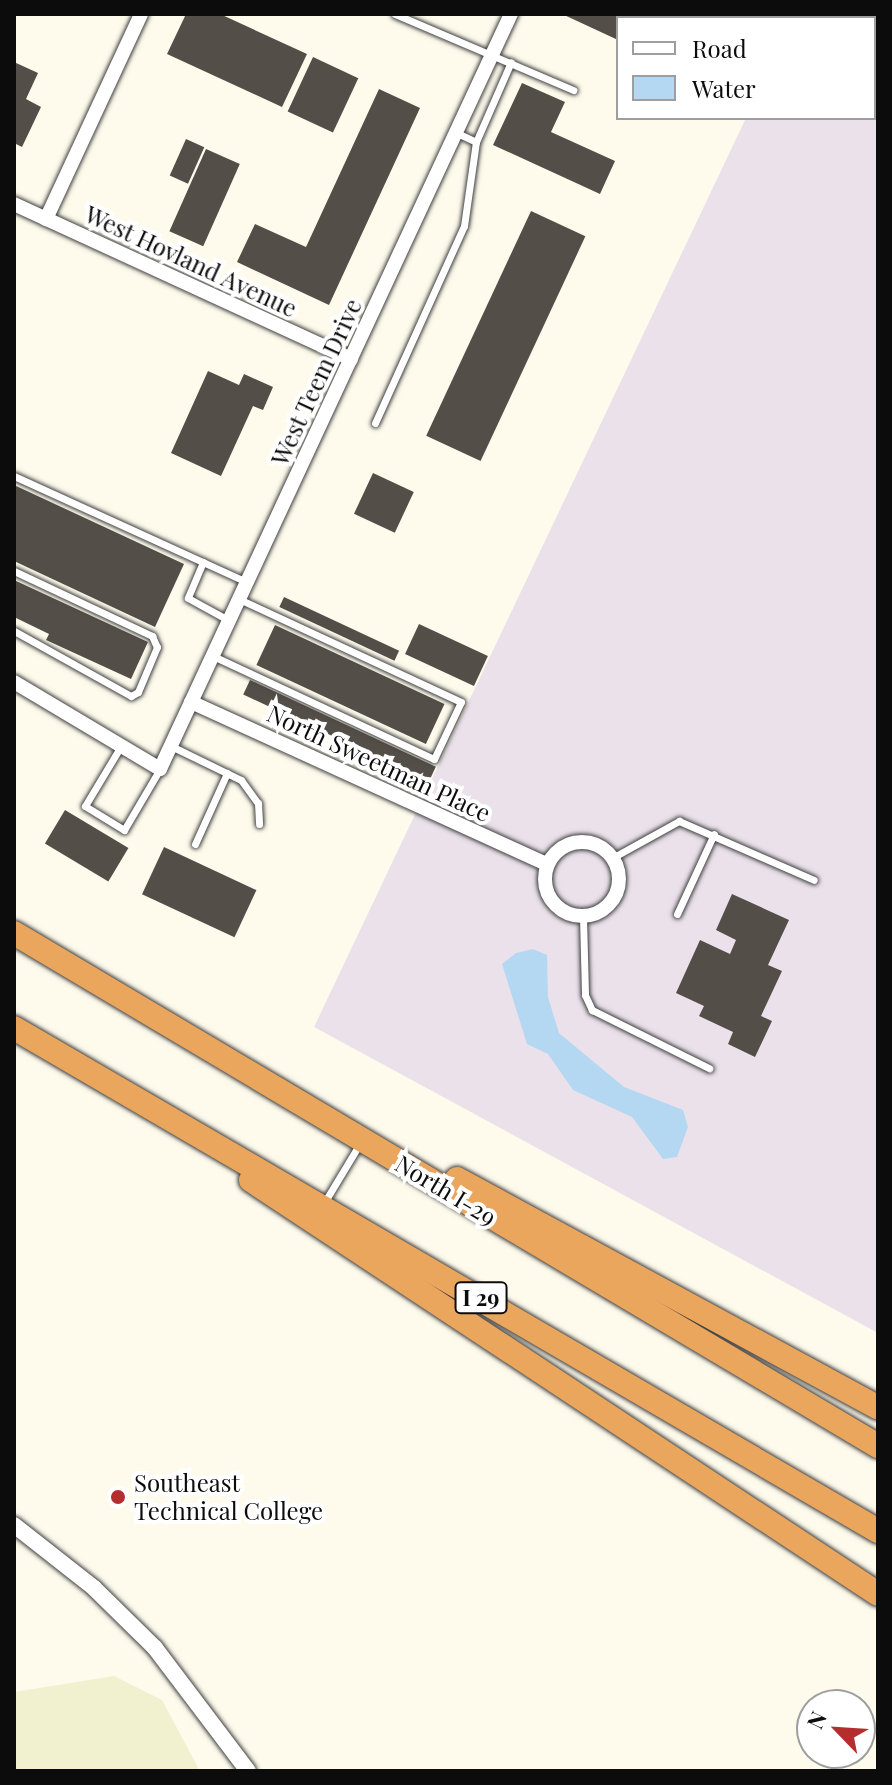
<!DOCTYPE html>
<html>
<head>
<meta charset="utf-8">
<style>
	body { margin:0 }
	#map { position:relative; width:892px; height:1785px; overflow:hidden; background:#fefbed; font-family:"Playfair Display",serif }
	div>[style] { position:absolute }
	.industrial>* { inset:0; background:#eae1eb }
	.farmland>* { inset:0; background:#f2f1cf }
	.water>* { inset:0; background:#b5d8f2 }
	.building>* { inset:0; background:#544e49; transform-origin:0 0 }
	.roads { filter:drop-shadow(0 0 2px #3f3f3f) drop-shadow(0 0 2px #3f3f3f) }
	.service>* { height:7px; margin:-3.5px; padding:0 3.5px; transform-origin:3.5px; border-radius:3.5px; background:#fff }
	.minor>* { height:14px; margin:-7px; padding:0 7px; transform-origin:7px; border-radius:7px; background:#fff }
	.minor>.ring { margin:-7px; padding:0; box-sizing:content-box; background:none; border:14px solid #fff; border-radius:50% }
	.tertiary>* { height:16px; margin:-8px; padding:0 8px; transform-origin:8px; border-radius:8px; background:#fff }
	.motorway>* { height:24px; margin:-12px; padding:0 12px; transform-origin:12px; border-radius:12px; background:#eba65e }
	.dots>* { width:22px; height:22px; translate:-50% -50%; box-sizing:border-box; border:4px solid #fff; border-radius:50% }
	span { translate:-50% -50%; white-space:nowrap; text-align:center; line-height:1.15; -webkit-text-stroke:8px #fff; paint-order:stroke }
	.shield-label span { padding:2px 6px; background:#fff; border:2px solid; border-radius:6px; -webkit-text-stroke-width:0 }
	.shield-label { font-size:22px; color:#0c0c0c; font-weight:700 }
	.street-label { font-size:24px; color:#0c0c0c }
	.poi-label { font-size:24px; color:#0c0c0c }
	.left { translate:0 -50%; text-align:left }
	.frame { position:absolute; inset:0; border:16px solid #0c0c0c; pointer-events:none }
	.legend { position:absolute; left:616px; top:16px; width:260px; height:104px; box-sizing:border-box; background:#fff; border:2px solid #9e9e9e; margin:0; padding:10px 14px; list-style:none; font-size:24px; color:#0c0c0c }
	.legend li { display:flex; align-items:center; gap:16px; height:40px }
	.legend b { width:40px; border:2px solid #9e9e9e }
	.north { position:absolute; left:796px; top:1689px; width:80px; height:80px; box-sizing:border-box; background:#fff; border:2px solid #9e9e9e; border-radius:50%; rotate:295deg; font-size:22px; font-weight:700; line-height:32px; text-align:center; color:#0c0c0c }
	.north::after { content:''; display:block; margin:auto; width:28px; height:36px; background:#b32e2d; clip-path:polygon(50% 0,100% 100%,50% 72%,0 100%) }
</style>
</head>
<body>
<div id="map">
	<div class="industrial">
		<div style="clip-path:polygon(795px 14px,878px 14px,878px 1333px,314px 1027px,746px 118px,874px 118px,874px 18px,793px 18px)"></div>
	</div>
	<div class="farmland">
		<div style="clip-path:polygon(114px 1676px,162px 1700px,200px 1771px,14px 1771px,14px 1692px)"></div>
	</div>
	<div class="water">
		<div style="clip-path:polygon(533px 949px,547px 955px,548px 997px,559px 1033px,624px 1087px,683px 1110px,688px 1127px,677px 1157px,663px 1159px,632px 1117px,573px 1090px,548px 1054px,527px 1044px,502px 964px,516px 953px)"></div>
	</div>
	<div class="building">
		<div style="clip-path:polygon(186px 14px,220px 14px,307px 54px,282px 107px,167px 54px)"></div>
		<div style="clip-path:polygon(562px 14px,657px 14px,665px 18px,618px 18px,618px 40px)"></div>
		<div style="left:313px;top:57px;width:50px;height:60px;rotate:25deg"></div>
		<div style="clip-path:polygon(14px 62px,38px 73px,26px 99px,41px 107px,22px 147px,14px 143px)"></div>
		<div style="clip-path:polygon(522px 83px,565px 102px,551px 132px,615px 161px,600px 194px,493px 145px)"></div>
		<div style="clip-path:polygon(379px 89px,420px 108px,329px 305px,237px 262px,255px 224px,306px 247px)"></div>
		<div style="left:186px;top:139px;width:20px;height:40px;rotate:24deg"></div>
		<div style="left:206px;top:149px;width:37px;height:90px;rotate:24deg"></div>
		<div style="left:531px;top:211px;width:60px;height:248px;rotate:25deg"></div>
		<div style="clip-path:polygon(208px 371px,239px 385px,244px 374px,273px 387px,263px 410px,253px 406px,221px 476px,171px 453px)"></div>
		<div style="left:373px;top:473px;width:45px;height:45px;rotate:25deg"></div>
		<div style="clip-path:polygon(14px 485px,184px 564px,155px 627px,14px 561px)"></div>
		<div style="clip-path:polygon(14px 580px,148px 642px,131px 679px,46px 640px,49px 634px,14px 617px)"></div>
		<div style="left:284px;top:597px;width:127px;height:11px;rotate:25deg"></div>
		<div style="left:419px;top:624px;width:76px;height:33px;rotate:25deg"></div>
		<div style="left:275px;top:625px;width:187px;height:44px;rotate:25deg"></div>
		<div style="left:250px;top:680px;width:205px;height:16px;rotate:25deg"></div>
		<div style="left:65px;top:810px;width:74px;height:39px;rotate:31deg"></div>
		<div style="left:164px;top:847px;width:102px;height:52px;rotate:25deg"></div>
		<div style="clip-path:polygon(732px 894px,789px 920px,768px 965px,782px 971px,761px 1016px,772px 1021px,755px 1057px,728px 1044px,733px 1032px,699px 1016px,704px 1006px,676px 993px,700px 940px,730px 954px,736px 940px,716px 930px)"></div>
	</div>
	<div class="roads">
		<div class="service">
			<div style="left:395px;top:14px;width:194px;rotate:23.1deg"></div>
			<div style="left:457px;top:133px;width:21px;rotate:25deg"></div>
			<div style="left:375px;top:423px;width:216px;rotate:-65.7deg"></div>
			<div style="left:464px;top:226px;width:85px;rotate:-81.9deg"></div>
			<div style="left:476px;top:142px;width:87px;rotate:-66.4deg"></div>
			<div style="left:14px;top:476px;width:256px;rotate:24.5deg"></div>
			<div style="left:203px;top:562px;width:39px;rotate:113deg"></div>
			<div style="left:188px;top:598px;width:46px;rotate:28.8deg"></div>
			<div style="left:14px;top:571px;width:153px;rotate:25.2deg"></div>
			<div style="left:152px;top:636px;width:12px;rotate:66deg"></div>
			<div style="left:157px;top:647px;width:49px;rotate:112.9deg"></div>
			<div style="left:138px;top:692px;width:8px;rotate:150deg"></div>
			<div style="left:131px;top:696px;width:134px;rotate:-150.9deg"></div>
			<div style="left:213px;top:656px;width:244px;rotate:25deg"></div>
			<div style="left:434px;top:759px;width:63px;rotate:-64.7deg"></div>
			<div style="left:461px;top:702px;width:245px;rotate:-155.1deg"></div>
			<div style="left:121px;top:746px;width:70px;rotate:121deg"></div>
			<div style="left:85px;top:806px;width:46px;rotate:31.6deg"></div>
			<div style="left:124px;top:830px;width:71px;rotate:-59.5deg"></div>
			<div style="left:171px;top:746px;width:78px;rotate:25.9deg"></div>
			<div style="left:241px;top:780px;width:29px;rotate:54deg"></div>
			<div style="left:258px;top:803px;width:21px;rotate:87deg"></div>
			<div style="left:195px;top:844px;width:78px;rotate:-65.7deg"></div>
			<div style="left:612px;top:858px;width:77px;rotate:-28.9deg"></div>
			<div style="left:679px;top:821px;width:147px;rotate:23.6deg"></div>
			<div style="left:677px;top:914px;width:88px;rotate:-65.2deg"></div>
			<div style="left:583px;top:917px;width:78px;rotate:88.5deg"></div>
			<div style="left:585px;top:995px;width:17px;rotate:65deg"></div>
			<div style="left:592px;top:1010px;width:131px;rotate:26.4deg"></div>
			<div style="left:324px;top:1203px;width:68px;rotate:-58.9deg"></div>
		</div>
		<div class="minor">
			<div style="left:14px;top:204px;width:371px;rotate:24.7deg"></div>
			<div style="left:46px;top:219px;width:226px;rotate:-65.1deg"></div>
			<div style="left:14px;top:682px;width:170px;rotate:30.8deg"></div>
			<div style="left:160px;top:769px;width:833px;rotate:-65.07deg"></div>
			<div style="left:191px;top:702px;width:392px;rotate:24.5deg"></div>
			<div class="ring" style="left:545px;top:842px;width:60px;height:60px"></div>
		</div>
		<div class="tertiary">
			<div style="left:14px;top:1525px;width:102px;rotate:38.2deg"></div>
			<div style="left:94px;top:1588px;width:86px;rotate:44.5deg"></div>
			<div style="left:155px;top:1648px;width:154px;rotate:52.9deg"></div>
		</div>
		<div class="motorway">
			<div style="left:14px;top:933px;width:1005px;rotate:30.7deg"></div>
			<div style="left:14px;top:1028px;width:1000px;rotate:30.21deg"></div>
			<div style="left:457px;top:1179px;width:479px;rotate:28.5deg"></div>
			<div style="left:251px;top:1180px;width:751px;rotate:33.44deg"></div>
		</div>
	</div>
	<div class="dots">
		<div style="left:118px;top:1497px;background:#b32e2d"></div>
	</div>
	<div class="shield-label">
		<span style="left:481px;top:1298px">I 29</span>
	</div>
	<div class="street-label">
		<span style="left:191px;top:261px;rotate:25deg">West Hovland Avenue</span>
		<span style="left:316px;top:382px;rotate:-65deg">West Teem Drive</span>
		<span style="left:379px;top:763px;rotate:25deg">North Sweetman Place</span>
		<span style="left:446px;top:1190px;rotate:31deg">North I-29</span>
	</div>
	<div class="poi-label">
		<span class="left" style="left:134px;top:1497px">Southeast<br>Technical College</span>
	</div>
	<div class="frame"></div>
	<ul class="legend">
	<li><b style="height:10px;background:#fff"></b>Road</li>
	<li><b style="height:22px;background:#b5d8f2"></b>Water</li>
	</ul>
	<div class="north">N</div>
</div>
</body>
</html>
